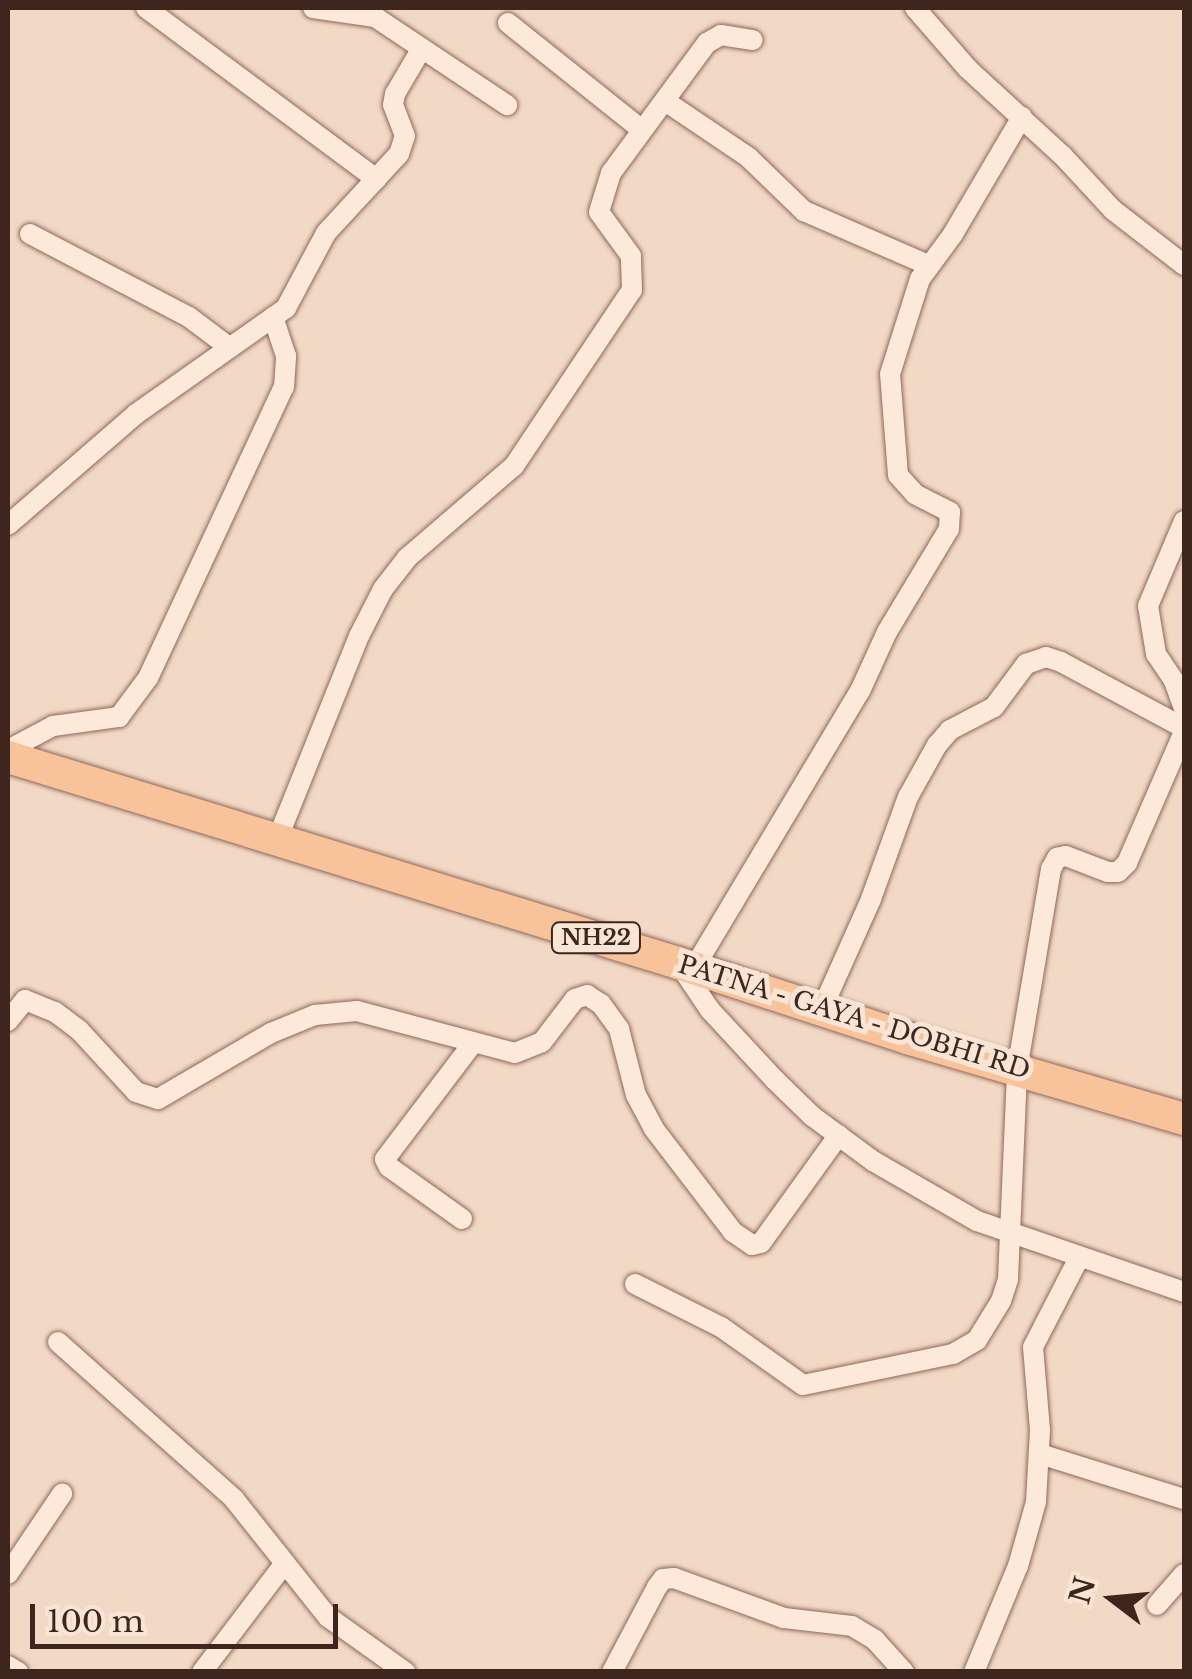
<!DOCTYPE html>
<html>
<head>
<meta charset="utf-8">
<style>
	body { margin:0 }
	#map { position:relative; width:1192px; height:1679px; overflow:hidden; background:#f2d9c5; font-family:"Libre Baskerville",serif }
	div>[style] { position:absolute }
	.roads { filter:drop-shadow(0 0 2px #906759) drop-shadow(0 0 2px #906759) }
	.street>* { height:20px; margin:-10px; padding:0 10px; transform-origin:10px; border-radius:10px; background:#fce9da }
	.primary>* { height:32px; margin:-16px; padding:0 16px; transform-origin:16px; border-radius:16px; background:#f8c29b }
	span { translate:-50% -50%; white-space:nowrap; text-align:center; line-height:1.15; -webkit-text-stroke:10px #f9e5d6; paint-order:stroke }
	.shield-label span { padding:2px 8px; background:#f9e5d6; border:2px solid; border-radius:8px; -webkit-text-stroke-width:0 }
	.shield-label { font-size:22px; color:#3e251e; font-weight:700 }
	.street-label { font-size:25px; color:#3e251e }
	.frame { position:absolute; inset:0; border:10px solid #3e251e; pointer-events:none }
	.north { position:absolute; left:1062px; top:1549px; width:100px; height:100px; -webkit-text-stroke:8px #f9e5d6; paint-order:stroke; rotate:286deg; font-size:28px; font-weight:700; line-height:40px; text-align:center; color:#3e251e }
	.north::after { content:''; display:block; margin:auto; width:35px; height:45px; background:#3e251e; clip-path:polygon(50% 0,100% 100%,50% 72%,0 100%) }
	.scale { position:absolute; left:30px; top:1604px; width:308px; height:45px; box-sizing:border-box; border:5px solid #3e251e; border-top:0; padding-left:12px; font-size:30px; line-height:35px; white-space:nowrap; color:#3e251e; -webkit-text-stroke:8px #f9e5d6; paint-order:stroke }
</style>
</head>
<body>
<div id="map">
	<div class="roads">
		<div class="street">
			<div style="left:146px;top:8px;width:287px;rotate:36.6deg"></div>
			<div style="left:313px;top:8px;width:63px;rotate:8.3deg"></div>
			<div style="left:375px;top:17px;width:159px;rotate:33.7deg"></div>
			<div style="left:915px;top:8px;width:81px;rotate:49deg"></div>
			<div style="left:968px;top:69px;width:127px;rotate:42.5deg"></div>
			<div style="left:1062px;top:155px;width:75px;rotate:47.2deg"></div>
			<div style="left:1113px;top:210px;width:90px;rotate:37.8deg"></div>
			<div style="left:508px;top:23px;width:171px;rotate:38.6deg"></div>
			<div style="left:668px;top:103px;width:97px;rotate:34deg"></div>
			<div style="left:748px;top:157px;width:78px;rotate:44deg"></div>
			<div style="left:804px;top:211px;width:135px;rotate:23.5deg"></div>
			<div style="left:30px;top:234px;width:179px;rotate:27.6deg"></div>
			<div style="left:189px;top:317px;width:51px;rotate:37.1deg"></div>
			<div style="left:1184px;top:521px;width:92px;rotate:113deg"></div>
			<div style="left:1148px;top:606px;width:49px;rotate:80.5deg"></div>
			<div style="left:1156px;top:654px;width:32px;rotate:56deg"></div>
			<div style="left:1174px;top:681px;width:29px;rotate:70deg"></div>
			<div style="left:8px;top:525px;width:169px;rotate:-40.9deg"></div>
			<div style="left:136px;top:414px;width:184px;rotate:-35.2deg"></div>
			<div style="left:286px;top:308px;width:85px;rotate:-61.9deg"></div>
			<div style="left:326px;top:233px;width:108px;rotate:-47.3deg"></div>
			<div style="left:399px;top:154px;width:19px;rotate:-72deg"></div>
			<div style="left:405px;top:136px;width:33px;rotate:-111deg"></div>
			<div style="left:393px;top:105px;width:11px;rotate:-80deg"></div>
			<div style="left:395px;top:94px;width:53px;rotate:-59.6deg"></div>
			<div style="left:8px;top:750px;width:51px;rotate:-28.1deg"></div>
			<div style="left:53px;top:726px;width:67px;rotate:-7.8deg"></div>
			<div style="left:119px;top:717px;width:49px;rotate:-53.4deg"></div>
			<div style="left:148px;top:678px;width:321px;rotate:-65deg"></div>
			<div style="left:284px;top:387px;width:31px;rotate:-86deg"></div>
			<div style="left:286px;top:356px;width:41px;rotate:-108.4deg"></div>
			<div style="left:277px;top:840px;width:220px;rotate:-68.1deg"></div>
			<div style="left:359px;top:636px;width:53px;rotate:-62.9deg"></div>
			<div style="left:383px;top:589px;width:39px;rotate:-52deg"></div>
			<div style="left:407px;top:558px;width:141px;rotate:-40.7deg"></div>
			<div style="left:514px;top:466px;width:212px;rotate:-56.2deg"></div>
			<div style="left:632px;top:290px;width:34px;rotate:-92deg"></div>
			<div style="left:631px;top:256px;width:54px;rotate:-126deg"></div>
			<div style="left:599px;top:212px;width:41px;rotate:-72.9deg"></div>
			<div style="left:611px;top:173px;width:162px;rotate:-53.6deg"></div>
			<div style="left:707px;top:43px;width:16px;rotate:-30deg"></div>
			<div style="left:721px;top:35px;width:32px;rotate:9deg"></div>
			<div style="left:679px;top:964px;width:55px;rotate:56deg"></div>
			<div style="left:710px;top:1010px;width:96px;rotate:47.1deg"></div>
			<div style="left:775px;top:1080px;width:52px;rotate:44.2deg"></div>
			<div style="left:812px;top:1116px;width:76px;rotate:36.4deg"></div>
			<div style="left:873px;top:1161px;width:120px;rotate:30deg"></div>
			<div style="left:977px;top:1221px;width:219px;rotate:18.9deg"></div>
			<div style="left:694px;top:968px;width:323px;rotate:-59.1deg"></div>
			<div style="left:860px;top:691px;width:65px;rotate:-65.4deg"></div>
			<div style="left:887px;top:632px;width:120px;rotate:-59deg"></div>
			<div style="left:949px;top:529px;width:17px;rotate:-87deg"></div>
			<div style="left:950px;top:512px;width:39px;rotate:-153deg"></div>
			<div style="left:915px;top:494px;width:25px;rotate:-132deg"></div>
			<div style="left:898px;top:475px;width:101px;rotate:-94.5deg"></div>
			<div style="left:890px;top:374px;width:100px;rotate:-72.5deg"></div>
			<div style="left:920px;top:279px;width:56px;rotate:-53.7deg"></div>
			<div style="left:953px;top:234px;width:136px;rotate:-59.5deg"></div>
			<div style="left:821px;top:1011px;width:123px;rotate:-65.9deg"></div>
			<div style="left:871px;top:899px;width:109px;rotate:-70.1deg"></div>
			<div style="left:908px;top:797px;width:60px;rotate:-60.9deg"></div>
			<div style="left:937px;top:745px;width:20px;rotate:-49deg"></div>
			<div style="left:950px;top:730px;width:50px;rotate:-27.6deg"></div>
			<div style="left:994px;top:707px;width:54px;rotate:-53.3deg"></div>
			<div style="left:1026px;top:664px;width:21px;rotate:-19deg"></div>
			<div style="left:1046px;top:657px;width:16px;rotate:18deg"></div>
			<div style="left:1061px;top:662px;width:140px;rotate:28.2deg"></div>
			<div style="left:8px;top:1021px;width:27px;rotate:-51deg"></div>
			<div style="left:25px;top:1000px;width:32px;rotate:22deg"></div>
			<div style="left:55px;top:1012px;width:30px;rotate:37deg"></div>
			<div style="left:79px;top:1030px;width:84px;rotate:47.4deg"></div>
			<div style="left:136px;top:1092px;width:23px;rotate:18deg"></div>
			<div style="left:158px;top:1099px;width:131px;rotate:-30.3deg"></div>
			<div style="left:271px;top:1033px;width:48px;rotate:-22.2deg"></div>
			<div style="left:315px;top:1015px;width:42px;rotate:-5.4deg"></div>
			<div style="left:357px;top:1011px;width:163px;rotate:14.9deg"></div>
			<div style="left:515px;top:1053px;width:29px;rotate:-22deg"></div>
			<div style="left:542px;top:1042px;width:54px;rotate:-52.5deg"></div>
			<div style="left:575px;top:999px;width:13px;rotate:-18deg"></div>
			<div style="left:587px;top:995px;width:17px;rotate:33deg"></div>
			<div style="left:601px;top:1004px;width:31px;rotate:54deg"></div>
			<div style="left:619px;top:1029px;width:68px;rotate:75.6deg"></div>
			<div style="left:636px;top:1095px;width:38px;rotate:62deg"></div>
			<div style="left:654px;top:1129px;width:130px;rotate:52.5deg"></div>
			<div style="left:733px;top:1232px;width:23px;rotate:34deg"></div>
			<div style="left:752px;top:1245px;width:9px;rotate:-13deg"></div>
			<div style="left:761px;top:1243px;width:133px;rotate:-54.2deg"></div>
			<div style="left:462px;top:1219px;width:90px;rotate:-144.5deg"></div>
			<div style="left:389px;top:1167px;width:9px;rotate:-117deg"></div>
			<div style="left:385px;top:1159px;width:146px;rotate:-52.8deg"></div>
			<div style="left:635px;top:1284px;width:96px;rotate:26.6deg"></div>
			<div style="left:721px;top:1327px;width:100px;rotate:35.3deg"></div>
			<div style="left:803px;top:1385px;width:153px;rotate:-11.7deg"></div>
			<div style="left:953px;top:1354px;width:28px;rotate:-30deg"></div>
			<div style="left:977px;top:1340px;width:46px;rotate:-58.4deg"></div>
			<div style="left:1001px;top:1301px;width:23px;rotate:-72deg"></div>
			<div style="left:1008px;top:1279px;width:209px;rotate:-87.5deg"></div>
			<div style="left:1017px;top:1070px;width:204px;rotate:-80.4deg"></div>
			<div style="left:1051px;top:869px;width:13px;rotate:-61deg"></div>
			<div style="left:1057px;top:858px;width:9px;rotate:-13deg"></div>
			<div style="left:1066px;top:856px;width:45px;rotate:20.9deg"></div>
			<div style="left:1108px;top:872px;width:10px"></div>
			<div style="left:1118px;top:872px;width:13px;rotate:-45deg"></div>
			<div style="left:1127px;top:863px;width:143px;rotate:-66.5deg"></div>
			<div style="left:58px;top:1342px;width:236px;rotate:41.7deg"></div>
			<div style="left:234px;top:1499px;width:151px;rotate:51.5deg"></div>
			<div style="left:328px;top:1617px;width:95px;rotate:35.5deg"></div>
			<div style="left:1040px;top:1454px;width:151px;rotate:17.4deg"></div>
			<div style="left:8px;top:1574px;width:97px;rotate:-56deg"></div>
			<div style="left:1157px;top:1605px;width:41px;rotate:-48.9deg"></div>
			<div style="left:8px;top:1666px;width:12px;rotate:31deg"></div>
			<div style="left:202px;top:1672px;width:137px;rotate:-52.7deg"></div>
			<div style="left:612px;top:1672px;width:96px;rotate:-62.1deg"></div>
			<div style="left:657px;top:1587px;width:10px;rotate:-53deg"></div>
			<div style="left:663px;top:1579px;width:11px;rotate:-5deg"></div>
			<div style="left:674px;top:1578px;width:117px;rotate:20deg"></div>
			<div style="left:784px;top:1618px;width:68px;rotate:6.7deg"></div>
			<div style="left:852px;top:1626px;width:27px;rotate:31deg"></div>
			<div style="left:875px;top:1640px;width:43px;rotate:47.8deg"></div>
			<div style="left:974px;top:1672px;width:115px;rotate:-67.5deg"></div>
			<div style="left:1018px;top:1566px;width:66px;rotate:-74.3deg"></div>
			<div style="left:1036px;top:1502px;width:72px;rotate:-86.8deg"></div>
			<div style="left:1040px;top:1430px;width:83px;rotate:-94.8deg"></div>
			<div style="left:1033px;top:1347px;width:100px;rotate:-62.7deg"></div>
		</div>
		<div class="primary">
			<div style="left:8px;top:757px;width:701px;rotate:17.09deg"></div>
			<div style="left:678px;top:963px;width:244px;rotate:18.1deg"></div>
			<div style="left:910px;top:1039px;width:285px;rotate:16.3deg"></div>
		</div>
	</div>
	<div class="shield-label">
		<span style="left:596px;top:938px">NH22</span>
	</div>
	<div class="street-label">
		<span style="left:854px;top:1018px;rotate:17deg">PATNA - GAYA - DOBHI RD</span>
	</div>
	<div class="frame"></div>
	<div class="north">N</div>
	<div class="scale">100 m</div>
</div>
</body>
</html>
